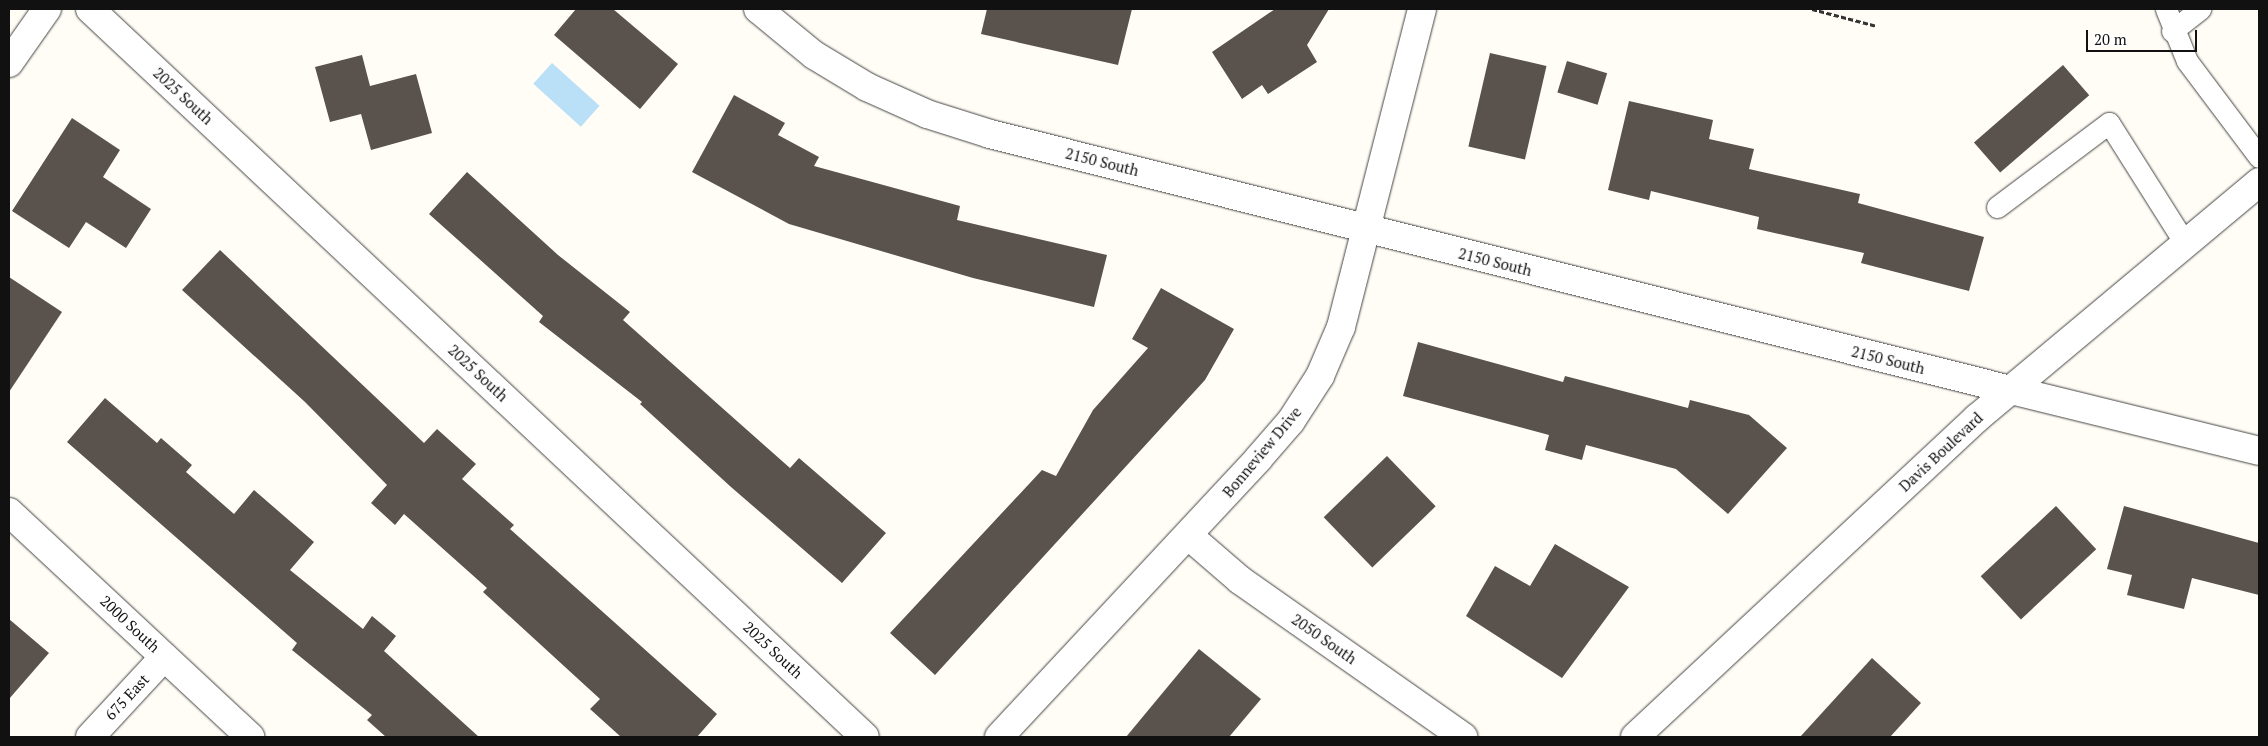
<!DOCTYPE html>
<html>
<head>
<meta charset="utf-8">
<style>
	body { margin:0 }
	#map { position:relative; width:2268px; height:746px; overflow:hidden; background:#fffdf5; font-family:"PT Serif",serif }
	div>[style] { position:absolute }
	.water>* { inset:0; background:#b9e0f7; transform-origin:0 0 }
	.building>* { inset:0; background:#5a524d; transform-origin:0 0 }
	.path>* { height:3px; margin-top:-1.5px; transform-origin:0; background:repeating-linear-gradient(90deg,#333 0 5px,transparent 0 7.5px) }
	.roads { filter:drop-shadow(0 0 1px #444) drop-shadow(0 0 1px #444) }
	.service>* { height:21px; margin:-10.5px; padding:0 10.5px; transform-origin:10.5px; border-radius:10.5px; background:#fff }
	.minor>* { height:28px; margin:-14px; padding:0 14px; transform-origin:14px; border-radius:14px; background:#fff }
	.tertiary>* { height:28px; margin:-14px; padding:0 14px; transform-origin:14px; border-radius:14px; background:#fff }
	span { translate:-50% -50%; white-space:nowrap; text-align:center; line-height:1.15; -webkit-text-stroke:5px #fff; paint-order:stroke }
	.street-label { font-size:15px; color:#111 }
	.frame { position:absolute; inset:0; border:10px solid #111; pointer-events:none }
	.scale { position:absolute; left:2086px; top:30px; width:111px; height:22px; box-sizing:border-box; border:2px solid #111; border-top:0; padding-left:6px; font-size:15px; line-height:18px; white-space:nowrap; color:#111; -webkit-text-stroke:4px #fff; paint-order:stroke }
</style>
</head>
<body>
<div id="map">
	<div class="water">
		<div style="left:552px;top:63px;width:64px;height:28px;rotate:42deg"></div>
	</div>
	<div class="building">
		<div style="clip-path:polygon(576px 9px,613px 9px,678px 64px,640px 109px,554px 35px)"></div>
		<div style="clip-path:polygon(987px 9px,1132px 9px,1118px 65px,981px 34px)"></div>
		<div style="clip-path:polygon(1275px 9px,1329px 9px,1307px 45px,1317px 62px,1268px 94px,1262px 85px,1242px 99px,1212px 52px)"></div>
		<div style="left:1490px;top:53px;width:58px;height:96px;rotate:13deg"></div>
		<div style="clip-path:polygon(362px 55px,370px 86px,416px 74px,432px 133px,371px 150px,361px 114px,330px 122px,315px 67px)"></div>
		<div style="left:1567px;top:61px;width:42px;height:33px;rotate:17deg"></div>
		<div style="left:2063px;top:65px;width:40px;height:118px;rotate:49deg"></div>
		<div style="clip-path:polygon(734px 95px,785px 123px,778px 135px,819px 157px,814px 166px,960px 206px,957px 220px,1107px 255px,1094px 307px,973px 278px,789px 224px,692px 172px)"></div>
		<div style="clip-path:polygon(1629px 101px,1713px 120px,1709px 139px,1754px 149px,1749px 169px,1860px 194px,1858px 203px,1984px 237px,1969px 291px,1861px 263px,1864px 253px,1757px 229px,1759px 217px,1651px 191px,1649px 200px,1608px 190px)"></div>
		<div style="clip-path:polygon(72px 118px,120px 150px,103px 177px,151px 209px,126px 248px,86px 222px,69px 248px,12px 211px)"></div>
		<div style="clip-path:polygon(467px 172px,558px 255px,630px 312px,623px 320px,790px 468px,799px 458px,886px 533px,842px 583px,731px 487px,640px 404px,642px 402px,539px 322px,543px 316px,429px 214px)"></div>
		<div style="clip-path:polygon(220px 250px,424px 443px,437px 429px,476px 464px,462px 479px,514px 525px,510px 529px,717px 714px,697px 737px,621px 737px,590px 709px,600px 699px,483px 592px,487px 588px,404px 514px,395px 525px,371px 503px,387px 485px,305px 402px,182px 290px)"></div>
		<div style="clip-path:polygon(9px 277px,62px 312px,9px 392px)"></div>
		<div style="clip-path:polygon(1161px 288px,1234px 329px,1205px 380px,935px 675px,890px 633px,1042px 470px,1056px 476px,1093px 410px,1148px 348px,1132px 339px)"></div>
		<div style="clip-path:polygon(1418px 342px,1563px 382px,1565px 376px,1688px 408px,1690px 400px,1749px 415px,1787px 448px,1728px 514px,1676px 469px,1586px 445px,1582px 460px,1545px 450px,1549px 435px,1403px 396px)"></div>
		<div style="clip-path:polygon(105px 398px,157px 443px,161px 438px,192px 465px,186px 472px,234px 514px,254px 490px,314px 542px,290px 570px,363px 629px,372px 616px,396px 636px,384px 651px,479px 737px,386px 737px,367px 720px,372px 715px,292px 650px,297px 643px,67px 442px)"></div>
		<div style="left:1387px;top:456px;width:70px;height:88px;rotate:46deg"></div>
		<div style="left:2056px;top:506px;width:59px;height:103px;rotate:47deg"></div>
		<div style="clip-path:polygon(2124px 506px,2259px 543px,2259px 595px,2192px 578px,2184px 609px,2127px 595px,2132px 575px,2107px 569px)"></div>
		<div style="clip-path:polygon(1555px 544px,1629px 587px,1562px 678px,1466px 616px,1495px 566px,1530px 586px)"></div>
		<div style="clip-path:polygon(9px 619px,49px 653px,9px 699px)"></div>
		<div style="clip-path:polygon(1199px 649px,1261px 699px,1229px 737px,1126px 737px)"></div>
		<div style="clip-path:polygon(1872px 658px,1921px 703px,1890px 737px,1800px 737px)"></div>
	</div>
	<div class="path">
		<div style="left:1812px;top:9px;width:67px;rotate:14.7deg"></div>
	</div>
	<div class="roads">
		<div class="service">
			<div style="left:2166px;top:9px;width:56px;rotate:68deg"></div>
			<div style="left:2187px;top:61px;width:120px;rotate:53.1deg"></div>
			<div style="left:2172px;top:31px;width:36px;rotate:-38deg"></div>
			<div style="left:1997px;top:207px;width:140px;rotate:-36.9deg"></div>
			<div style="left:2109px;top:123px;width:142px;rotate:57.7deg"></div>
		</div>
		<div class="minor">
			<div style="left:90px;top:9px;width:1063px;rotate:43.21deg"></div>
			<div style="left:9px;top:63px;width:66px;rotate:-54.9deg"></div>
			<div style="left:2011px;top:390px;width:255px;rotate:13.8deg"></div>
			<div style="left:9px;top:512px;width:330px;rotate:43deg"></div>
			<div style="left:1189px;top:536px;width:67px;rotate:40.8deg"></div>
			<div style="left:1240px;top:580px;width:273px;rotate:35.1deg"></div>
			<div style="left:90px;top:737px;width:109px;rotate:-47.2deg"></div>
			<div style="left:999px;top:737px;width:380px;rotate:-47deg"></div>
			<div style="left:1258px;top:459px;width:50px;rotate:-49deg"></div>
			<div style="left:1291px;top:421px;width:54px;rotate:-57.2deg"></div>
			<div style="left:1320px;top:376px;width:53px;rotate:-66.8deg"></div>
			<div style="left:1341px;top:327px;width:328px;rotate:-75.7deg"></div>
		</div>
		<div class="tertiary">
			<div style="left:758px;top:9px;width:72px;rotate:39.4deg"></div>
			<div style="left:814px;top:55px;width:62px;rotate:31.1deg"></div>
			<div style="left:867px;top:87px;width:66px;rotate:24.2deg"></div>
			<div style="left:927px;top:114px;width:66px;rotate:17.6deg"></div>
			<div style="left:990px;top:134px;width:1053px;rotate:14.08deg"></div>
			<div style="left:1635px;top:737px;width:468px;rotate:-43deg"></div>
			<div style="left:1977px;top:418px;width:368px;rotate:-39.9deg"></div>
		</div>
	</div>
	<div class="street-label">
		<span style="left:183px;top:96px;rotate:43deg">2025 South</span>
		<span style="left:1102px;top:162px;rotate:14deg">2150 South</span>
		<span style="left:1495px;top:262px;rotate:14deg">2150 South</span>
		<span style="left:1888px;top:360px;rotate:14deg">2150 South</span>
		<span style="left:478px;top:373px;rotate:43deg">2025 South</span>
		<span style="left:1262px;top:452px;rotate:-50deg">Bonneview Drive</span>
		<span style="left:1941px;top:452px;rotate:-43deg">Davis Boulevard</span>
		<span style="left:130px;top:624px;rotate:43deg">2000 South</span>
		<span style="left:1324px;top:639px;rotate:35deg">2050 South</span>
		<span style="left:773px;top:650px;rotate:43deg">2025 South</span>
		<span style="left:127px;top:697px;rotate:-47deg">675 East</span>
	</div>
	<div class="frame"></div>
	<div class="scale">20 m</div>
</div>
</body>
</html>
